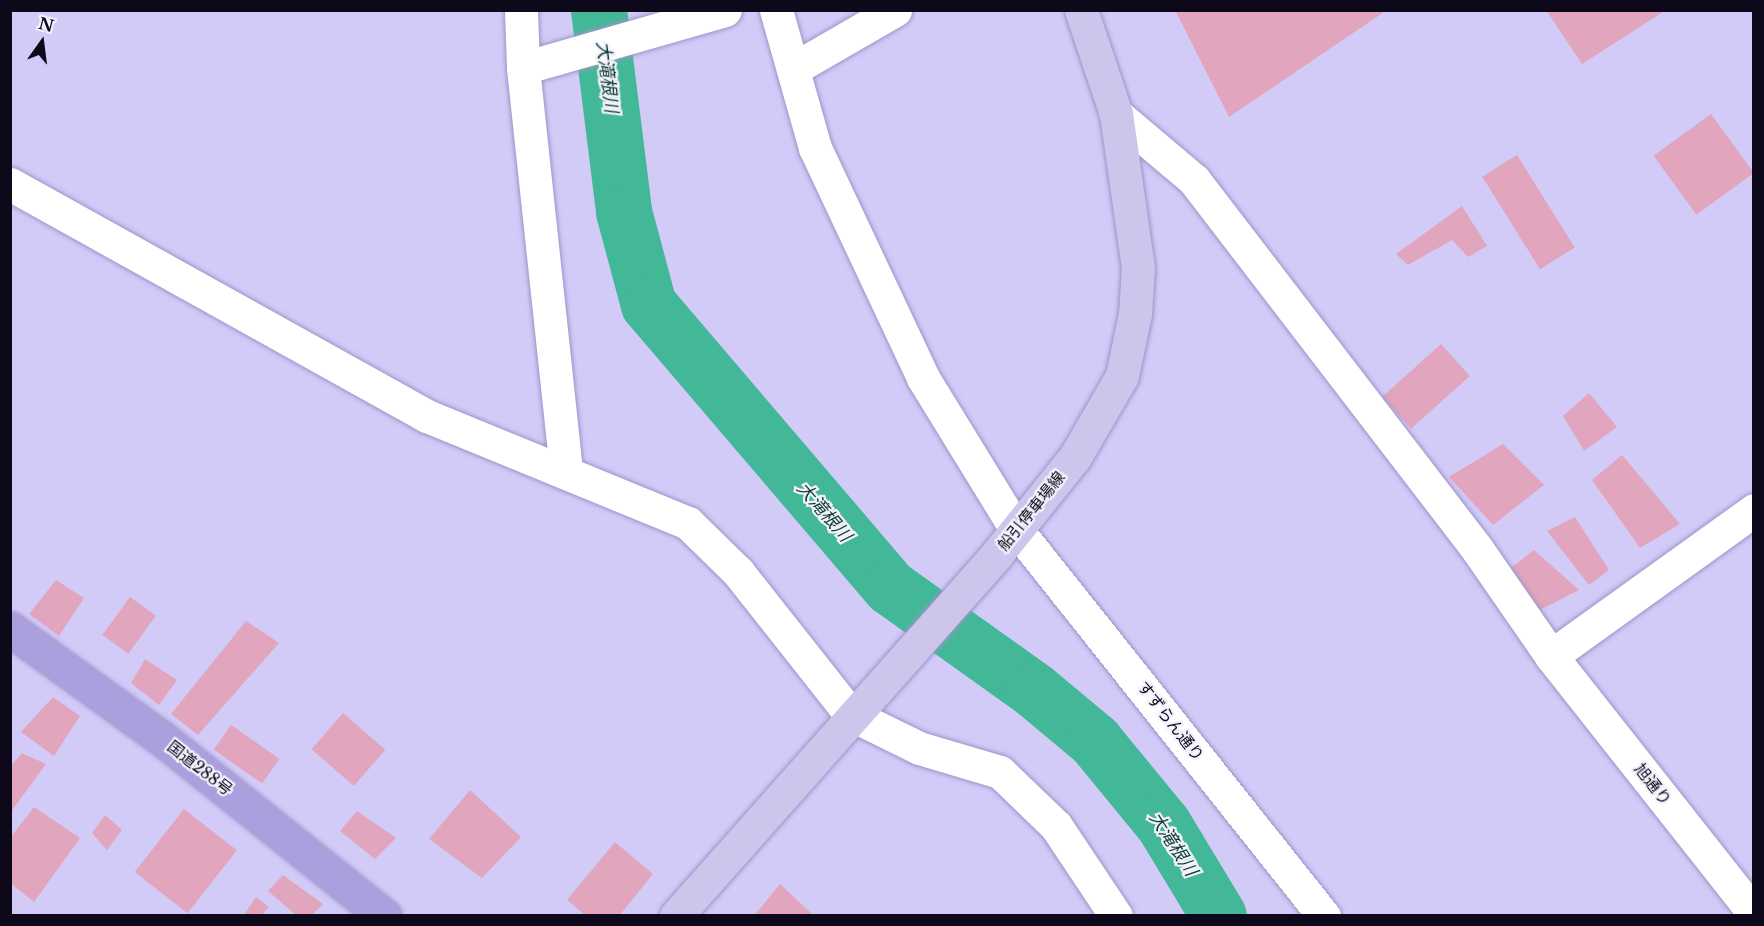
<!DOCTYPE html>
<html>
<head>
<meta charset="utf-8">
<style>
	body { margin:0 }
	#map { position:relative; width:1764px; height:926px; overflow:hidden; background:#d2cbf8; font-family:"Libre Baskerville","Noto Sans JP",serif }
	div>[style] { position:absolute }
	.river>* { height:56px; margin:-28px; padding:0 28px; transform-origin:28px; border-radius:28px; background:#43b899 }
	.building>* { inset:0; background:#e1a5be; transform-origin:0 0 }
	.roads { filter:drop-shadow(0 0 2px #9d94c9) drop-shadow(0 0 2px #9d94c9) }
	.minor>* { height:33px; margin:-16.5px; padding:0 16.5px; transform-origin:16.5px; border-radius:16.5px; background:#fff }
	.major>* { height:33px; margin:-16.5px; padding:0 16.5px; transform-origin:16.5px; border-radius:16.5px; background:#cdc5eb }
	.highway>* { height:33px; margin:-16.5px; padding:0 16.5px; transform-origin:16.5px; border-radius:16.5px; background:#ab9fde }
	span { translate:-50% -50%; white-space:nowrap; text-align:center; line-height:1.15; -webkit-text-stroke:4.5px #f3f1fc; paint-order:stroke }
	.street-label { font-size:16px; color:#0d091b }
	.water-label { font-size:18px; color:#093e31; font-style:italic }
	.frame { position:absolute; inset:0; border:12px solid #0d091b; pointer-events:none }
	.north { position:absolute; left:12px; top:12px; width:60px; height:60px; -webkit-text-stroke:4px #f3f1fc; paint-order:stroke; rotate:14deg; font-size:16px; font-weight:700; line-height:24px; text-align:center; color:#0d091b }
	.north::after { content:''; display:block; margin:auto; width:21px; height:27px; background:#0d091b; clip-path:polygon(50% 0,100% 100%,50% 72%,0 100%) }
</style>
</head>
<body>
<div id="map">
	<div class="river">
		<div style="left:599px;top:10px;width:204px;rotate:82.9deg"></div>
		<div style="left:624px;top:212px;width:96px;rotate:75deg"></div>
		<div style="left:649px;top:305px;width:372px;rotate:49.5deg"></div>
		<div style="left:891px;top:588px;width:176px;rotate:35.5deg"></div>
		<div style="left:1034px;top:690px;width:80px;rotate:39.9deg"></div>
		<div style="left:1095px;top:741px;width:109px;rotate:50.6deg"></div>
		<div style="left:1164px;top:825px;width:106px;rotate:58.9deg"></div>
	</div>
	<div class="building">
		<div style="clip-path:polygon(1175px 10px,1387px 10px,1229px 117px)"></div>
		<div style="clip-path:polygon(1546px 10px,1666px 10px,1582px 64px)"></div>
		<div style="left:1711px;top:114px;width:73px;height:71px;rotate:54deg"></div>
		<div style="left:1517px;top:155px;width:109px;height:41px;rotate:58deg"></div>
		<div style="clip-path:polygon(1462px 206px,1487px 246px,1468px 257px,1452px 240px,1408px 265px,1396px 254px)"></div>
		<div style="left:1441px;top:344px;width:43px;height:79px;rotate:48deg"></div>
		<div style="clip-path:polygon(1589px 393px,1617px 427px,1584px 451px,1563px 416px)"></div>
		<div style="clip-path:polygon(1503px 444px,1544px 485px,1493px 525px,1449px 477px)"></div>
		<div style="clip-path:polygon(1622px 455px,1680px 524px,1640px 548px,1592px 480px)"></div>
		<div style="clip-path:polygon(1575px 517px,1609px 570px,1589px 585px,1547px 531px)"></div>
		<div style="clip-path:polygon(1534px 550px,1579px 590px,1540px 610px,1511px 568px)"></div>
		<div style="clip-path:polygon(56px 580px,84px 598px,59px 636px,29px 614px)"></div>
		<div style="left:130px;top:597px;width:32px;height:47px;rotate:36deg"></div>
		<div style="clip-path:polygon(246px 621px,279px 643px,198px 735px,171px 714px)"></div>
		<div style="clip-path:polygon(145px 659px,177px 680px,159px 705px,131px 683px)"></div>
		<div style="clip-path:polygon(53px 697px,80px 716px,54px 756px,21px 732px)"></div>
		<div style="left:343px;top:713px;width:56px;height:48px;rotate:41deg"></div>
		<div style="left:231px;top:725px;width:59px;height:30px;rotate:35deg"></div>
		<div style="clip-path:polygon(22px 753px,46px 764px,10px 813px,10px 767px)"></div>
		<div style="clip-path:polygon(470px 790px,521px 837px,482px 878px,429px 839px)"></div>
		<div style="clip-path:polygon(34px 807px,80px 838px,34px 902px,10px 883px,10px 838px)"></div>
		<div style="left:184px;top:809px;width:67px;height:80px;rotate:38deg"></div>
		<div style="clip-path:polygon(357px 811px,396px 838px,375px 859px,340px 831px)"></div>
		<div style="clip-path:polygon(105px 815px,122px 830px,107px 850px,92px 833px)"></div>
		<div style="clip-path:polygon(615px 842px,653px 874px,619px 916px,586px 916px,567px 900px)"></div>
		<div style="clip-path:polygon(283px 875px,323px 904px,311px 916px,297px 916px,268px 891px)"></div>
		<div style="clip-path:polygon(780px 884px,814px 916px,754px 916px)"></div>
		<div style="clip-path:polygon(256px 897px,269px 907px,261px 916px,243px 916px)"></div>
	</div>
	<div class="roads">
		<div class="minor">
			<div style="left:521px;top:10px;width:58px;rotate:88deg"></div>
			<div style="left:523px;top:68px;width:406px;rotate:83.9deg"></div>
			<div style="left:776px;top:10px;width:143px;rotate:74.2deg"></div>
			<div style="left:815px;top:148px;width:254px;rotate:64.8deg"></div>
			<div style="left:923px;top:378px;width:177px;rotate:58.4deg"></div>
			<div style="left:1016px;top:529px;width:495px;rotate:51.5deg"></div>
			<div style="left:523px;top:68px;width:210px;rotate:-16deg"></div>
			<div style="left:793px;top:69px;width:118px;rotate:-30deg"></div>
			<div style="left:1116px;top:114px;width:102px;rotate:40.2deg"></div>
			<div style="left:1194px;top:180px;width:465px;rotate:52.5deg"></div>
			<div style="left:1477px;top:549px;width:130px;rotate:55.3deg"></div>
			<div style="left:1551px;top:656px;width:328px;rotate:51.7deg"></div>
			<div style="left:10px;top:184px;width:477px;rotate:29.1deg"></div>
			<div style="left:427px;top:416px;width:282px;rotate:22.3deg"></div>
			<div style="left:688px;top:523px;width:70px;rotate:44.4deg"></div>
			<div style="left:738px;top:572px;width:181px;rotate:51.7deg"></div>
			<div style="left:850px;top:714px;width:77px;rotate:26.2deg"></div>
			<div style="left:919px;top:748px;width:84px;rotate:16.5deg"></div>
			<div style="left:1000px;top:772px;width:78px;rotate:44deg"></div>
			<div style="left:1056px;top:826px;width:108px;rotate:56.3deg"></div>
			<div style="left:1551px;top:656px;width:250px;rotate:-35.7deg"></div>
		</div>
		<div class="major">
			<div style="left:676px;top:916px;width:484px;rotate:-48.4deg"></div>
			<div style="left:997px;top:554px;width:124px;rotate:-51.2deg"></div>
			<div style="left:1075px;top:457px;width:94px;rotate:-59.9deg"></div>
			<div style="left:1122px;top:376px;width:63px;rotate:-78.2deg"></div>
			<div style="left:1135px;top:314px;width:46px;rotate:-86.3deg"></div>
			<div style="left:1138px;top:268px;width:156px;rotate:-98.1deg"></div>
			<div style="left:1116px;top:114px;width:110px;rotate:-108.6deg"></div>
		</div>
		<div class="highway">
			<div style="left:10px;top:629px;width:185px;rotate:35.8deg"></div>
			<div style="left:160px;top:737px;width:287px;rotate:38.6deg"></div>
		</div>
	</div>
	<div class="street-label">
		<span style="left:1031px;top:511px;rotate:-51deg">船引停車場線</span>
		<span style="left:1171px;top:721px;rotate:52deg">すずらん通り</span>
		<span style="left:200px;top:768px;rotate:38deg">国道288号</span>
		<span style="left:1653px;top:784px;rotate:52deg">旭通り</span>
	</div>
	<div class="water-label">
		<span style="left:607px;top:77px;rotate:83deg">大滝根川</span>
		<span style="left:824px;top:512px;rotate:49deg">大滝根川</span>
		<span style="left:1173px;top:844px;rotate:57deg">大滝根川</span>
	</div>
	<div class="frame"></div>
	<div class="north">N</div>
</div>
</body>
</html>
